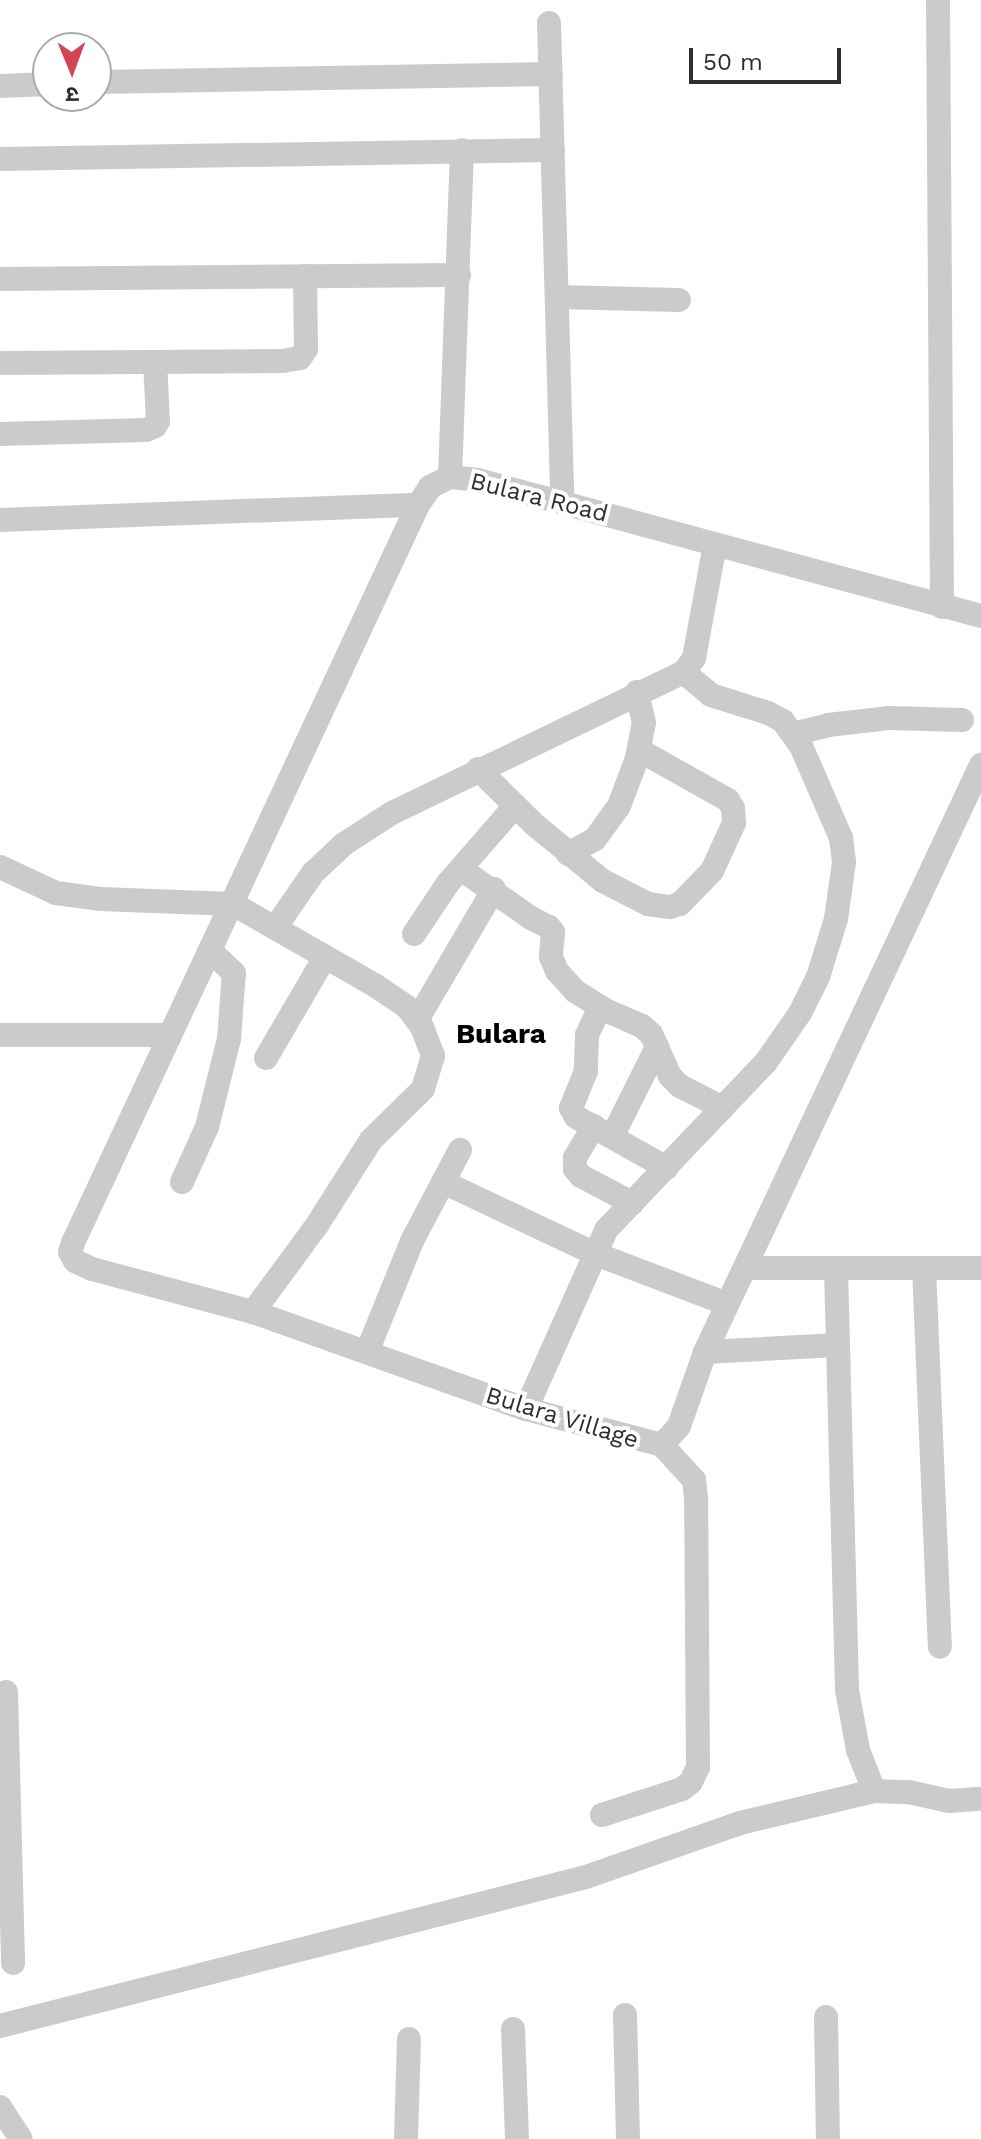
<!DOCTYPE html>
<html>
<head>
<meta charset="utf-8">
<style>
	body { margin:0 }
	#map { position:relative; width:981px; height:2139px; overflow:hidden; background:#fff; font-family:"Work Sans","Noto Sans Devanagari",sans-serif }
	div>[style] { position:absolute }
	.minor>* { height:24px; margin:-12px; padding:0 12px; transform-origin:12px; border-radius:12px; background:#cbcbcb }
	span { translate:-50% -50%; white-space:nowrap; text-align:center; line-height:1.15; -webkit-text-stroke:8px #fff; paint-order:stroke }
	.street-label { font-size:24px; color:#2e2e2e }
	.quarter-label { font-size:28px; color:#000; font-weight:700 }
	.north { position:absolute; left:32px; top:32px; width:80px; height:80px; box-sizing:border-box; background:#fff; border:2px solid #ababab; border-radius:50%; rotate:179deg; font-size:22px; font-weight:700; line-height:32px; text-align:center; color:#2e2e2e }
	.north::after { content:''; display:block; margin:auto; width:28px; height:36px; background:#d14551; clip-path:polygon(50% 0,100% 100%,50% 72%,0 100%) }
	.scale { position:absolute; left:689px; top:48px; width:152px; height:36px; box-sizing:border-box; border:4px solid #2e2e2e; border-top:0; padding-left:10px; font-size:24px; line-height:28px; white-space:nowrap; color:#2e2e2e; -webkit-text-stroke:6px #fff; paint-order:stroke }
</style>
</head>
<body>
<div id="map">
	<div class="minor">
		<div style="left:938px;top:0;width:607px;rotate:89.62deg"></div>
		<div style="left:549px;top:23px;width:480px;rotate:88.4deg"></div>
		<div style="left:96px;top:82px;width:455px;rotate:-1deg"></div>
		<div style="left:0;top:86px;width:48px;rotate:-2.4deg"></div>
		<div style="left:0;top:159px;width:553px;rotate:-0.93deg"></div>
		<div style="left:0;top:279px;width:459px;rotate:-0.5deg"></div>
		<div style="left:558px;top:297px;width:121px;rotate:1.4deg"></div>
		<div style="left:0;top:363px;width:282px;rotate:-0.4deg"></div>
		<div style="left:282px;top:361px;width:18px;rotate:-9deg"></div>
		<div style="left:300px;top:358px;width:11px;rotate:-56deg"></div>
		<div style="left:306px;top:349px;width:73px;rotate:-90.8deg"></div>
		<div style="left:0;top:434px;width:146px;rotate:-1.6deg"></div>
		<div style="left:146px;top:430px;width:10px;rotate:-24deg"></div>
		<div style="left:155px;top:426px;width:6px;rotate:-59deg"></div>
		<div style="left:158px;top:421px;width:59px;rotate:-92.9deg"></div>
		<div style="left:450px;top:477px;width:327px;rotate:-87.9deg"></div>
		<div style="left:418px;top:505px;width:815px;rotate:115.06deg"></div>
		<div style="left:73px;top:1243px;width:9px;rotate:108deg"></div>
		<div style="left:70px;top:1252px;width:10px;rotate:61deg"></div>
		<div style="left:75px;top:1261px;width:19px;rotate:25deg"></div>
		<div style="left:92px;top:1269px;width:167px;rotate:15deg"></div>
		<div style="left:253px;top:1312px;width:290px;rotate:19.6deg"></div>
		<div style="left:526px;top:1409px;width:141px;rotate:14.8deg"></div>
		<div style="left:662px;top:1445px;width:25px;rotate:-48deg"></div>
		<div style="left:679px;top:1426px;width:78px;rotate:-70.6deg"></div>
		<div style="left:705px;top:1352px;width:649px;rotate:-64.82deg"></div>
		<div style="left:0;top:520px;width:418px;rotate:-2.1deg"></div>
		<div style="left:418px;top:505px;width:22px;rotate:-56deg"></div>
		<div style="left:430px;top:487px;width:22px;rotate:-27deg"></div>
		<div style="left:450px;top:477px;width:28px;rotate:6deg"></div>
		<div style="left:478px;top:480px;width:521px;rotate:15.13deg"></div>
		<div style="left:793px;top:734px;width:36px;rotate:-14deg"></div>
		<div style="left:828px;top:725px;width:61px;rotate:-6.5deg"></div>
		<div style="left:889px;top:718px;width:73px;rotate:1.6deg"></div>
		<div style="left:478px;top:769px;width:80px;rotate:44.5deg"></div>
		<div style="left:535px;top:825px;width:88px;rotate:39.5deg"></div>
		<div style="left:603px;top:881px;width:51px;rotate:27.1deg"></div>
		<div style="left:648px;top:904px;width:22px;rotate:8deg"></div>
		<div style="left:670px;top:907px;width:10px;rotate:-17deg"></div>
		<div style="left:680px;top:904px;width:46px;rotate:-45.9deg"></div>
		<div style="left:712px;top:871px;width:53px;rotate:-65.4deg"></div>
		<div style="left:734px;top:823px;width:15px;rotate:-94deg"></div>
		<div style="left:733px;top:808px;width:9px;rotate:-122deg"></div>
		<div style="left:728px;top:800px;width:102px;rotate:-150.7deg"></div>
		<div style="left:568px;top:854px;width:31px;rotate:-29deg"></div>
		<div style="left:595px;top:839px;width:41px;rotate:-54deg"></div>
		<div style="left:619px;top:806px;width:51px;rotate:-69.4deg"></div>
		<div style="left:637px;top:758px;width:36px;rotate:-79deg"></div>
		<div style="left:644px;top:723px;width:32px;rotate:-103deg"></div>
		<div style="left:0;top:867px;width:62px;rotate:24.9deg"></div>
		<div style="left:56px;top:893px;width:44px;rotate:7.8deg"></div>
		<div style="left:100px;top:899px;width:133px;rotate:2.2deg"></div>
		<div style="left:233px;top:904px;width:165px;rotate:29.8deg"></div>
		<div style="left:376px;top:986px;width:37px;rotate:34deg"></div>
		<div style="left:407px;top:1007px;width:25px;rotate:53deg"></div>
		<div style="left:422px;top:1027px;width:31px;rotate:69deg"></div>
		<div style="left:433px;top:1056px;width:34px;rotate:107deg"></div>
		<div style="left:423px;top:1089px;width:73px;rotate:135.6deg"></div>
		<div style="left:371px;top:1140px;width:101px;rotate:122.4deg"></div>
		<div style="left:317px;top:1225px;width:108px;rotate:126.3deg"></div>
		<div style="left:461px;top:869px;width:85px;rotate:35deg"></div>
		<div style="left:531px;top:918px;width:20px;rotate:27deg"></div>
		<div style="left:549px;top:927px;width:6px;rotate:51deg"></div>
		<div style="left:553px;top:932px;width:25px;rotate:95deg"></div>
		<div style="left:551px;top:957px;width:15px;rotate:67deg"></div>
		<div style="left:557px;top:971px;width:27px;rotate:48deg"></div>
		<div style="left:575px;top:991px;width:36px;rotate:32deg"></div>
		<div style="left:605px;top:1010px;width:40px;rotate:23.4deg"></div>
		<div style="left:642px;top:1026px;width:12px;rotate:42deg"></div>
		<div style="left:651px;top:1034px;width:46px;rotate:65.7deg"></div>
		<div style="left:670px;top:1076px;width:14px;rotate:45deg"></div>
		<div style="left:680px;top:1086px;width:48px;rotate:27.1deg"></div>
		<div style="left:275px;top:928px;width:67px;rotate:-55.4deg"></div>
		<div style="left:313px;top:873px;width:42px;rotate:-43.1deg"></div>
		<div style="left:344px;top:844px;width:57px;rotate:-32.9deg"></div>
		<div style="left:392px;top:813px;width:324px;rotate:-25.8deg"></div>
		<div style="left:684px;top:672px;width:17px;rotate:-54deg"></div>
		<div style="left:694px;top:658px;width:115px;rotate:-79.5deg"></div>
		<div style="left:414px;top:934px;width:61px;rotate:-56.3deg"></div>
		<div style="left:448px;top:883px;width:102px;rotate:-49deg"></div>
		<div style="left:600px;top:1007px;width:31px;rotate:115deg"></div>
		<div style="left:587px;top:1035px;width:36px;rotate:92deg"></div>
		<div style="left:586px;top:1071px;width:40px;rotate:112deg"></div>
		<div style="left:571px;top:1108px;width:10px;rotate:61deg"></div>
		<div style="left:576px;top:1117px;width:104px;rotate:29.3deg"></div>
		<div style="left:417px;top:1020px;width:152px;rotate:-59.6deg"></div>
		<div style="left:0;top:1035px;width:167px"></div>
		<div style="left:266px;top:1058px;width:117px;rotate:-59.7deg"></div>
		<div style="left:594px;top:1126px;width:37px;rotate:121deg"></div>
		<div style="left:575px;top:1158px;width:11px;rotate:90deg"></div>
		<div style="left:575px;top:1169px;width:9px;rotate:49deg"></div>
		<div style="left:581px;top:1176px;width:58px;rotate:27.9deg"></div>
		<div style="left:612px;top:1137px;width:101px;rotate:-63.4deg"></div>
		<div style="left:182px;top:1182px;width:60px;rotate:-65.6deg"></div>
		<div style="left:207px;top:1127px;width:91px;rotate:-76deg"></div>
		<div style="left:229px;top:1039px;width:66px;rotate:-85.7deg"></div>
		<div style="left:234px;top:973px;width:33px;rotate:-137deg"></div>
		<div style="left:443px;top:1182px;width:166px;rotate:25.3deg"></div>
		<div style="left:593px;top:1253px;width:143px;rotate:20.8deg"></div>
		<div style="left:745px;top:1268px;width:236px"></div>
		<div style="left:836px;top:1268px;width:422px;rotate:88.5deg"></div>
		<div style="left:847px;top:1690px;width:61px;rotate:79.6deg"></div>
		<div style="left:858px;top:1750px;width:44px;rotate:68.7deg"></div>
		<div style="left:924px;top:1268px;width:379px;rotate:87.6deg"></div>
		<div style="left:367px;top:1352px;width:120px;rotate:-67.9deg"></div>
		<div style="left:412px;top:1241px;width:103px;rotate:-62.2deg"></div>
		<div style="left:705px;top:1352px;width:132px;rotate:-3deg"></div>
		<div style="left:526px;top:1409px;width:196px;rotate:-65.9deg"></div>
		<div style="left:606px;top:1230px;width:232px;rotate:-46.4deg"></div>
		<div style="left:766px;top:1062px;width:60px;rotate:-55.2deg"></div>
		<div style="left:800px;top:1013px;width:40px;rotate:-63.4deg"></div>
		<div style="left:818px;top:977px;width:61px;rotate:-72.8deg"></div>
		<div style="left:836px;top:919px;width:58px;rotate:-82deg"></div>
		<div style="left:844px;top:862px;width:24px;rotate:-97deg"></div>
		<div style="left:841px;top:838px;width:100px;rotate:-113.5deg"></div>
		<div style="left:801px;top:746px;width:31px;rotate:-126deg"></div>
		<div style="left:783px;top:721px;width:17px;rotate:-152deg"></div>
		<div style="left:768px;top:713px;width:60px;rotate:-162.5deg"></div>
		<div style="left:711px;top:695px;width:35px;rotate:-140deg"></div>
		<div style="left:6px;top:1692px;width:271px;rotate:88.5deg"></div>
		<div style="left:602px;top:1815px;width:84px;rotate:-18deg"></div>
		<div style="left:682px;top:1789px;width:11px;rotate:-38deg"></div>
		<div style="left:691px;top:1782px;width:17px;rotate:-65deg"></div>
		<div style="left:698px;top:1767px;width:269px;rotate:-90.4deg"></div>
		<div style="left:696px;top:1498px;width:18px;rotate:-96deg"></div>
		<div style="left:694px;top:1480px;width:47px;rotate:-132.4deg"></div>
		<div style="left:625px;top:2015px;width:124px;rotate:88.6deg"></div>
		<div style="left:826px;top:2017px;width:122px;rotate:89.1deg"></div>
		<div style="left:0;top:2026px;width:605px;rotate:-14.27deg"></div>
		<div style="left:586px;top:1877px;width:163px;rotate:-19.3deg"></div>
		<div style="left:740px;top:1823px;width:138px;rotate:-13.4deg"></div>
		<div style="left:874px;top:1791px;width:35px;rotate:2deg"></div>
		<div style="left:909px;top:1792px;width:41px;rotate:12.7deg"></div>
		<div style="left:949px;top:1801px;width:32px;rotate:-4deg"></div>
		<div style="left:513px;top:2029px;width:110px;rotate:87.9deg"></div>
		<div style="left:0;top:2107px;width:38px;rotate:57deg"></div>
		<div style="left:406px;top:2139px;width:100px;rotate:-88.3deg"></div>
	</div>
	<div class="street-label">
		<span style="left:539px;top:498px;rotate:14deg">Bulara Road</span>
		<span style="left:562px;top:1418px;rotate:17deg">Bulara Village</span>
	</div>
	<div class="quarter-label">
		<span style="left:501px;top:1034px">Bulara</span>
	</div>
	<div class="north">उ</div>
	<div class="scale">50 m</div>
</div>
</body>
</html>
